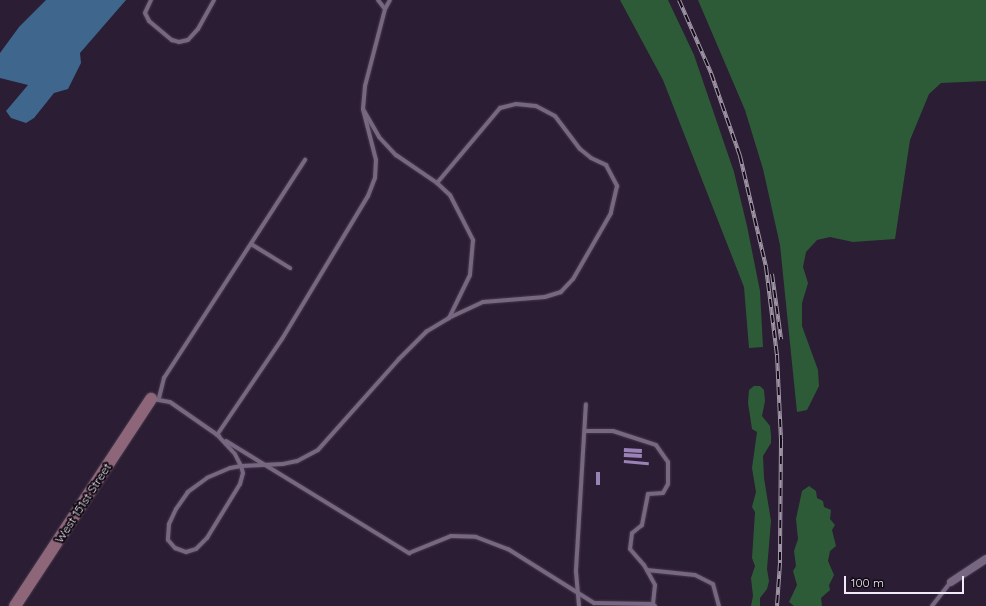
<!DOCTYPE html>
<html>
<head>
<meta charset="utf-8">
<style>
	body { margin:0 }
	#map { position:relative; width:986px; height:606px; overflow:hidden; background:#2b1d33; font-family:Quicksand,sans-serif }
	div>[style] { position:absolute }
	.forest>* { inset:0; background:#2e5b37 }
	.water>* { inset:0; background:#3f668d }
	.building>* { inset:0; background:#9982b5; transform-origin:0 0 }
	.roads { filter:drop-shadow(0 0 1px #44384b) drop-shadow(0 0 1px #44384b) }
	.lane>* { height:4px; margin:-2px; padding:0 2px; transform-origin:2px; border-radius:2px; background:#776781 }
	.street>* { height:8px; margin:-4px; padding:0 4px; transform-origin:4px; border-radius:4px; background:#776781 }
	.secondary>* { height:12px; margin:-6px; padding:0 6px; transform-origin:6px; border-radius:6px; background:#8e667a }
	.rail>* { height:4px; margin-top:-2px; transform-origin:0; background:repeating-linear-gradient(90deg,#100a13 0 8px,#a196a8 0 16px); box-sizing:border-box; border-block:1px solid #a196a8 }
	span { translate:-50% -50%; white-space:nowrap; text-align:center; line-height:1.15; -webkit-text-stroke:4px #100a13; paint-order:stroke }
	.street-label { font-size:12px; color:#f3eaf9 }
	.scale { position:absolute; left:844px; top:576px; width:120px; height:18px; box-sizing:border-box; border:2px solid #f3eaf9; border-top:0; padding-left:5px; font-size:12px; line-height:14px; white-space:nowrap; color:#f3eaf9; -webkit-text-stroke:3px #100a13; paint-order:stroke }
</style>
</head>
<body>
<div id="map">
	<div class="forest">
		<div style="clip-path:polygon(620px 0,668px 0,694px 55px,734px 172px,747px 226px,760px 291px,763px 347px,749px 348px,744px 287px,663px 80px)"></div>
		<div style="clip-path:polygon(698px 0,986px 0,986px 81px,941px 83px,929px 94px,910px 140px,895px 239px,853px 242px,830px 237px,817px 240px,806px 252px,803px 267px,808px 283px,802px 303px,802px 326px,818px 370px,819px 386px,807px 410px,797px 412px,780px 245px,763px 169px,745px 110px)"></div>
		<div style="clip-path:polygon(754px 386px,760px 386px,764px 390px,765px 401px,762px 416px,770px 426px,771px 435px,771px 443px,763px 456px,764px 478px,771px 521px,767px 569px,769px 581px,767px 589px,760px 598px,760px 606px,751px 606px,753px 596px,751px 578px,755px 566px,752px 558px,755px 512px,752px 507px,756px 492px,752px 468px,757px 432px,752px 429px,748px 403px,749px 390px)"></div>
		<div style="clip-path:polygon(809px 486px,816px 491px,817px 498px,823px 501px,824px 507px,831px 510px,830px 519px,835px 525px,832px 530px,836px 546px,830px 551px,828px 561px,834px 575px,829px 585px,830px 590px,821px 598px,822px 606px,794px 606px,789px 602px,797px 585px,793px 571px,796px 566px,794px 551px,798px 539px,796px 519px,802px 491px)"></div>
	</div>
	<div class="water">
		<div style="clip-path:polygon(46px 0,126px 0,80px 53px,81px 63px,68px 89px,54px 93px,34px 118px,26px 123px,11px 118px,6px 111px,28px 85px,0 78px,0 53px,19px 27px)"></div>
	</div>
	<div class="building">
		<div style="left:624px;top:448px;width:18px;height:4px;rotate:3deg"></div>
		<div style="left:624px;top:453px;width:18px;height:4px;rotate:3deg"></div>
		<div style="left:624px;top:460px;width:25px;height:3px;rotate:5deg"></div>
		<div style="left:596px;top:472px;width:4px;height:13px"></div>
	</div>
	<div class="roads">
		<div class="lane">
			<div style="left:151px;top:0;width:14px;rotate:115deg"></div>
			<div style="left:145px;top:13px;width:9px;rotate:63deg"></div>
			<div style="left:149px;top:21px;width:30px;rotate:40deg"></div>
			<div style="left:172px;top:40px;width:7px;rotate:16deg"></div>
			<div style="left:179px;top:42px;width:9px;rotate:-13deg"></div>
			<div style="left:188px;top:40px;width:15px;rotate:-48deg"></div>
			<div style="left:198px;top:29px;width:33px;rotate:-61deg"></div>
			<div style="left:378px;top:0;width:11px;rotate:52deg"></div>
			<div style="left:363px;top:109px;width:32px;rotate:60deg"></div>
			<div style="left:379px;top:137px;width:25px;rotate:47deg"></div>
			<div style="left:396px;top:155px;width:50px;rotate:34.3deg"></div>
			<div style="left:437px;top:183px;width:98px;rotate:-50deg"></div>
			<div style="left:500px;top:108px;width:16px;rotate:-14deg"></div>
			<div style="left:516px;top:104px;width:20px;rotate:6deg"></div>
			<div style="left:536px;top:106px;width:21px;rotate:28deg"></div>
			<div style="left:555px;top:116px;width:41px;rotate:52.9deg"></div>
			<div style="left:580px;top:149px;width:14px;rotate:39deg"></div>
			<div style="left:591px;top:158px;width:17px;rotate:25deg"></div>
			<div style="left:606px;top:165px;width:24px;rotate:62deg"></div>
			<div style="left:617px;top:186px;width:28px;rotate:103deg"></div>
			<div style="left:611px;top:213px;width:76px;rotate:119.9deg"></div>
			<div style="left:573px;top:279px;width:18px;rotate:133deg"></div>
			<div style="left:561px;top:292px;width:17px;rotate:163deg"></div>
			<div style="left:545px;top:297px;width:62px;rotate:175.4deg"></div>
			<div style="left:483px;top:302px;width:38px;rotate:155deg"></div>
			<div style="left:449px;top:318px;width:26px;rotate:149deg"></div>
			<div style="left:427px;top:331px;width:40px;rotate:135deg"></div>
			<div style="left:399px;top:359px;width:122px;rotate:131.7deg"></div>
			<div style="left:318px;top:450px;width:24px;rotate:152deg"></div>
			<div style="left:297px;top:461px;width:14px;rotate:168deg"></div>
			<div style="left:283px;top:464px;width:42px;rotate:177.3deg"></div>
			<div style="left:241px;top:466px;width:11px;rotate:170deg"></div>
			<div style="left:230px;top:468px;width:25px;rotate:157deg"></div>
			<div style="left:207px;top:478px;width:24px;rotate:144deg"></div>
			<div style="left:188px;top:492px;width:21px;rotate:125deg"></div>
			<div style="left:176px;top:509px;width:17px;rotate:115deg"></div>
			<div style="left:169px;top:524px;width:16px;rotate:94deg"></div>
			<div style="left:168px;top:540px;width:11px;rotate:49deg"></div>
			<div style="left:175px;top:548px;width:12px;rotate:20deg"></div>
			<div style="left:186px;top:552px;width:10px;rotate:-17deg"></div>
			<div style="left:196px;top:549px;width:16px;rotate:-45deg"></div>
			<div style="left:207px;top:538px;width:63px;rotate:-58.6deg"></div>
			<div style="left:240px;top:484px;width:11px;rotate:-75deg"></div>
			<div style="left:243px;top:473px;width:7px;rotate:-106deg"></div>
			<div style="left:241px;top:466px;width:13px;rotate:-117deg"></div>
			<div style="left:235px;top:454px;width:26px;rotate:-133deg"></div>
			<div style="left:217px;top:435px;width:116px;rotate:-55.9deg"></div>
			<div style="left:282px;top:339px;width:167px;rotate:-59deg"></div>
			<div style="left:368px;top:196px;width:19px;rotate:-69deg"></div>
			<div style="left:375px;top:178px;width:18px;rotate:-87deg"></div>
			<div style="left:376px;top:160px;width:53px;rotate:-104.3deg"></div>
			<div style="left:363px;top:109px;width:23px;rotate:-85deg"></div>
			<div style="left:365px;top:86px;width:80px;rotate:-75.4deg"></div>
			<div style="left:385px;top:9px;width:10px;rotate:-61deg"></div>
			<div style="left:437px;top:183px;width:18px;rotate:43deg"></div>
			<div style="left:450px;top:195px;width:51px;rotate:62.9deg"></div>
			<div style="left:473px;top:240px;width:35px;rotate:95deg"></div>
			<div style="left:470px;top:275px;width:48px;rotate:116deg"></div>
			<div style="left:251px;top:244px;width:46px;rotate:31.6deg"></div>
			<div style="left:159px;top:398px;width:21px;rotate:-76deg"></div>
			<div style="left:164px;top:378px;width:260px;rotate:-57.1deg"></div>
			<div style="left:153px;top:399px;width:17px;rotate:10deg"></div>
			<div style="left:170px;top:402px;width:60px;rotate:34.8deg"></div>
			<div style="left:585px;top:431px;width:28px"></div>
			<div style="left:613px;top:431px;width:45px;rotate:18deg"></div>
			<div style="left:656px;top:445px;width:21px;rotate:55deg"></div>
			<div style="left:668px;top:462px;width:22px;rotate:90deg"></div>
			<div style="left:668px;top:484px;width:10px;rotate:119deg"></div>
			<div style="left:663px;top:493px;width:15px;rotate:176deg"></div>
			<div style="left:648px;top:494px;width:32px;rotate:101deg"></div>
			<div style="left:642px;top:525px;width:13px;rotate:141deg"></div>
			<div style="left:632px;top:533px;width:16px;rotate:97deg"></div>
			<div style="left:630px;top:549px;width:21px;rotate:49deg"></div>
			<div style="left:644px;top:565px;width:23px;rotate:61deg"></div>
			<div style="left:655px;top:585px;width:19px;rotate:96deg"></div>
			<div style="left:226px;top:441px;width:215px;rotate:31.5deg"></div>
			<div style="left:409px;top:553px;width:45px;rotate:-22deg"></div>
			<div style="left:451px;top:536px;width:25px;rotate:2deg"></div>
			<div style="left:476px;top:537px;width:34px;rotate:21deg"></div>
			<div style="left:508px;top:549px;width:102px;rotate:32.1deg"></div>
			<div style="left:594px;top:603px;width:59px;rotate:1deg"></div>
			<div style="left:653px;top:604px;width:3px;rotate:45deg"></div>
			<div style="left:647px;top:570px;width:48px;rotate:5.9deg"></div>
			<div style="left:695px;top:575px;width:20px;rotate:27deg"></div>
			<div style="left:713px;top:584px;width:23px;rotate:75deg"></div>
			<div style="left:579px;top:606px;width:36px;rotate:-95deg"></div>
			<div style="left:576px;top:570px;width:166px;rotate:-86.6deg"></div>
			<div style="left:932px;top:606px;width:31px;rotate:-52deg"></div>
		</div>
		<div class="street">
			<div style="left:951px;top:582px;width:42px;rotate:-33.3deg"></div>
		</div>
		<div class="secondary">
			<div style="left:15px;top:606px;width:248px;rotate:-56.7deg"></div>
		</div>
	</div>
	<div class="rail">
		<div style="left:679px;top:0;width:80px;rotate:66.3deg"></div>
		<div style="left:711px;top:73px;width:88px;rotate:70.7deg"></div>
		<div style="left:740px;top:156px;width:114px;rotate:76.8deg"></div>
		<div style="left:766px;top:267px;width:89px;rotate:82.9deg"></div>
		<div style="left:777px;top:355px;width:85px;rotate:87.3deg"></div>
		<div style="left:781px;top:440px;width:123px;rotate:90.5deg"></div>
		<div style="left:780px;top:563px;width:43px;rotate:94deg"></div>
		<div style="left:772px;top:274px;width:66px;rotate:82.1deg"></div>
	</div>
	<div class="street-label">
		<span style="left:83px;top:503px;rotate:-57deg">West 151st Street</span>
	</div>
	<div class="scale">100 m</div>
</div>
</body>
</html>
